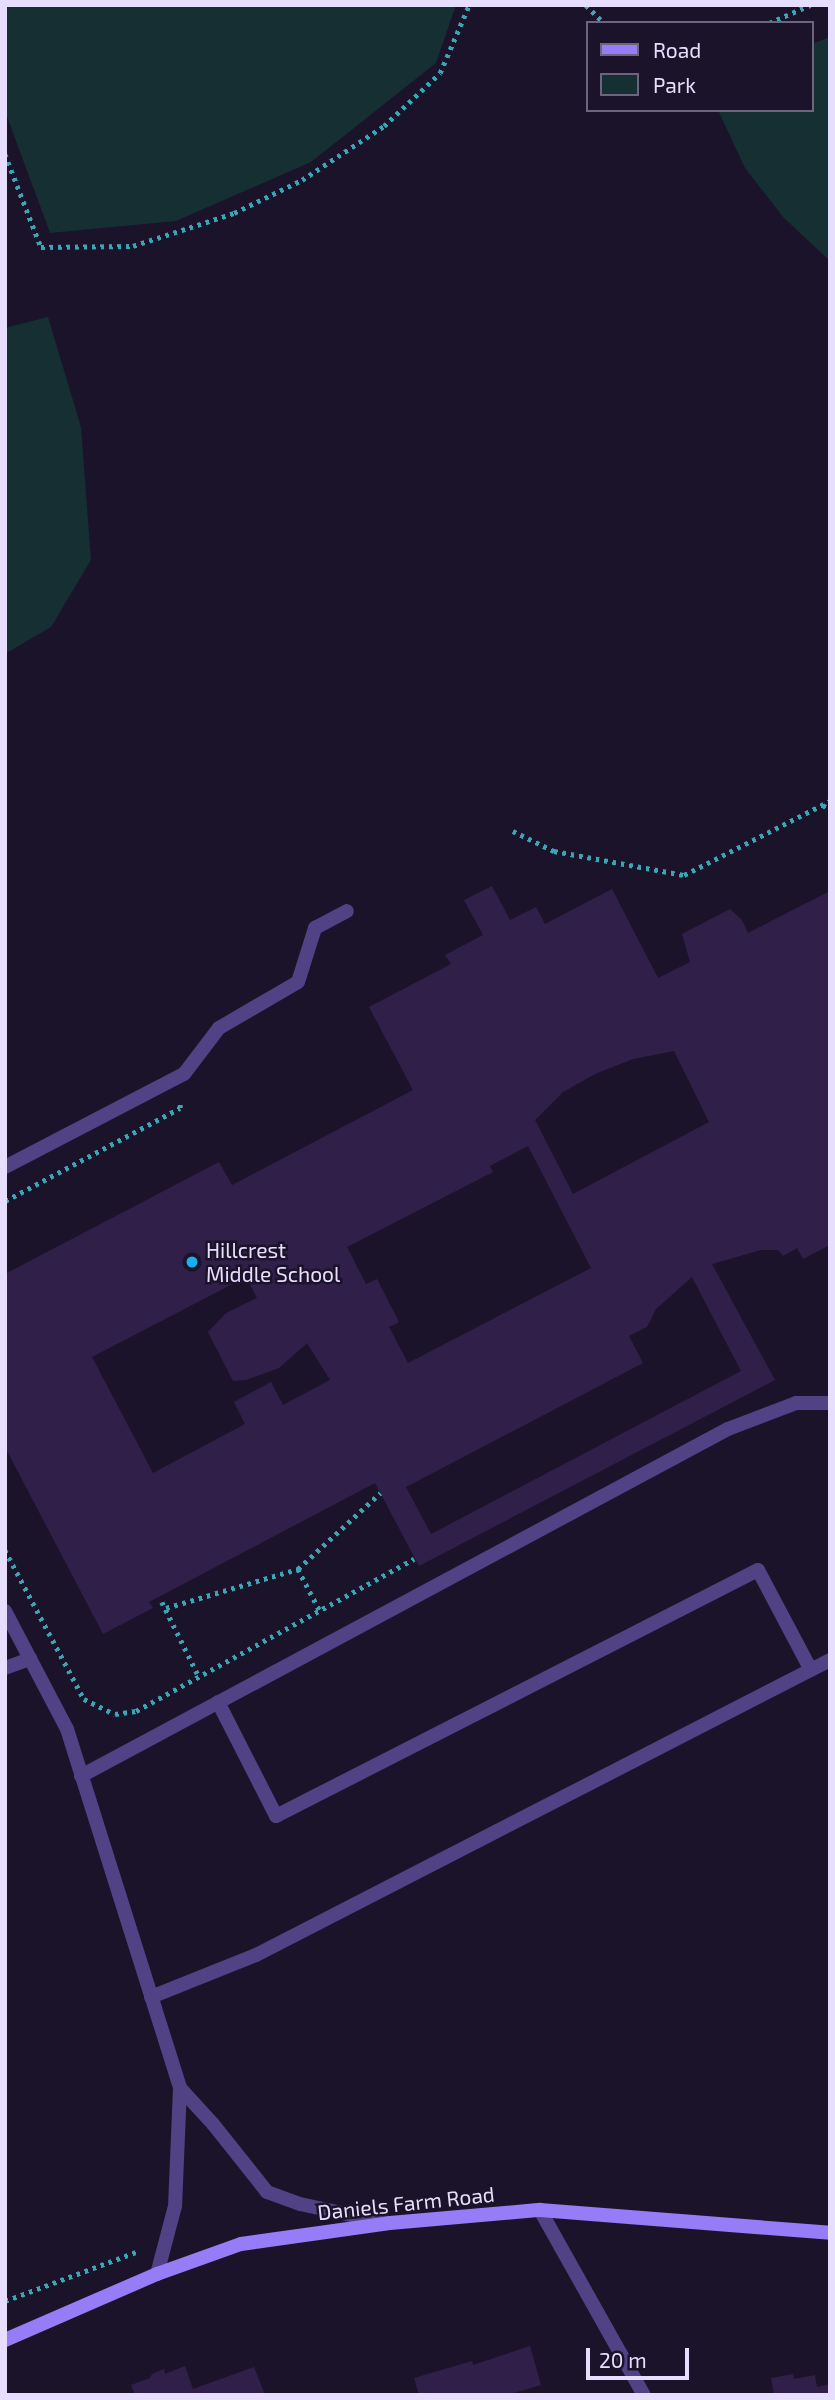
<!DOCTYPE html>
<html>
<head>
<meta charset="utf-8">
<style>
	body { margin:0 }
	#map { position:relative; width:835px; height:2400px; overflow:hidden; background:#1b132a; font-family:"Exo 2",sans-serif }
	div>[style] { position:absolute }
	.green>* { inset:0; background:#162f33 }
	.building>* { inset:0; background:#302049 }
	.path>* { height:4.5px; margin-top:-2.25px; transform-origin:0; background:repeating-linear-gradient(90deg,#3aa5b5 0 3.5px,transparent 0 8.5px) }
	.service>* { height:14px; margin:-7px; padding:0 7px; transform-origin:7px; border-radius:7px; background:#514185 }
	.minor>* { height:14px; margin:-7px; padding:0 7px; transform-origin:7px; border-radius:7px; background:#514185 }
	.secondary>* { height:14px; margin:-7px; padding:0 7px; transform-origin:7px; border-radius:7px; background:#967cf6 }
	.dots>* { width:19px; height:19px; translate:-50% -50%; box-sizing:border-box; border:4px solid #1b132a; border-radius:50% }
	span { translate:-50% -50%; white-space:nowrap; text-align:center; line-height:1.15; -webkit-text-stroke:5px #1b132a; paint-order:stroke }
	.poi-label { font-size:21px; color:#e7defd }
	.left { translate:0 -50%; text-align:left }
	.street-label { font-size:21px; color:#e7defd }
	.frame { position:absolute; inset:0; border:7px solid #e7defd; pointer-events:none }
	.legend { position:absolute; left:586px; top:21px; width:228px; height:91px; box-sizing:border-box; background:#1b132a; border:2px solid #6d647e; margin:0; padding:9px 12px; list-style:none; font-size:21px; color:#e7defd }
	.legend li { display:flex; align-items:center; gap:14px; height:35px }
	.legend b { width:35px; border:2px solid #6d647e }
	.scale { position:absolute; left:586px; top:2348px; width:103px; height:32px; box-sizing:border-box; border:4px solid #e7defd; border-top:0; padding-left:9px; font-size:21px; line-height:24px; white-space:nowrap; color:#e7defd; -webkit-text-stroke:5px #1b132a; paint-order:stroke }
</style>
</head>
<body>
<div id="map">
	<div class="green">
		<div style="clip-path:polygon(5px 5px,456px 5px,436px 63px,311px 162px,176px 221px,50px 233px,5px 111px)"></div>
		<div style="clip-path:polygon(830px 37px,830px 261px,784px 218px,745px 168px,718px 110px,812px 110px,812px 44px)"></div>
		<div style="clip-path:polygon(48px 317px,81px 427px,91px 560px,51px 627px,5px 654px,5px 328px)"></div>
	</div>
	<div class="building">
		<div style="clip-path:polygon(evenodd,492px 886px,510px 920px,536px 907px,545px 924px,612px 889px,658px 978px,690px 962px,682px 934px,730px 909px,742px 920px,748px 933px,830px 891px,830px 1245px,803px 1259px,797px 1248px,783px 1256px,778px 1250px,761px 1250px,712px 1264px,775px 1380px,419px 1566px,375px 1483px,149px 1602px,153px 1608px,103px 1634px,5px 1447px,5px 1274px,219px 1162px,232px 1185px,413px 1090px,369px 1007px,451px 964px,445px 955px,483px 935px,464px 900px,492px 886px,674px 1051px,709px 1122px,573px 1194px,535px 1120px,563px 1092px,595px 1074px,633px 1059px,674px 1051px,492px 886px,528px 1146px,591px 1268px,408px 1363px,389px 1327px,399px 1322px,377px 1279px,366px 1284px,347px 1247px,493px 1172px,490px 1166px,528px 1146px,492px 886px,246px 1277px,257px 1298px,226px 1313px,208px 1332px,233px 1381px,246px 1380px,279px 1368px,307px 1343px,330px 1380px,283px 1405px,271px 1382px,234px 1402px,245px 1424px,153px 1473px,92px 1357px,246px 1277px,492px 886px,692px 1277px,741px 1371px,431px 1534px,406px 1487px,643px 1363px,629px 1336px,647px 1327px,656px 1309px,692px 1277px)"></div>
		<div style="clip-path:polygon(530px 2346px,541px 2385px,507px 2395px,419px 2395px,414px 2378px,472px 2361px,473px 2365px)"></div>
		<div style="clip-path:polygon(185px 2366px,193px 2389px,254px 2367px,265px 2395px,135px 2395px,131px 2385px,150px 2378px,152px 2374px,164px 2369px,165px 2374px)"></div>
		<div style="clip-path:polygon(793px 2374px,794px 2379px,815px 2375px,817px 2387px,830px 2384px,830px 2395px,774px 2395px,771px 2378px)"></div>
	</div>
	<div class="path">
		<div style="left:586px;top:5px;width:25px;rotate:45deg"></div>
		<div style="left:769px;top:23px;width:45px;rotate:-23.7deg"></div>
		<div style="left:5px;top:154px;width:100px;rotate:68.8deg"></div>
		<div style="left:41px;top:247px;width:92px;rotate:-0.6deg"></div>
		<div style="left:133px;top:246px;width:106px;rotate:-18.1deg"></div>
		<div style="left:234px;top:213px;width:76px;rotate:-25.9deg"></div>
		<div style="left:302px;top:180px;width:98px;rotate:-33.4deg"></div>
		<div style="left:384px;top:126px;width:77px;rotate:-43.4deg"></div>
		<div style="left:440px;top:73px;width:74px;rotate:-66.9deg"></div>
		<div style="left:823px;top:805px;width:9px;rotate:36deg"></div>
		<div style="left:513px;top:831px;width:46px;rotate:26deg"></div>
		<div style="left:554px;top:851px;width:132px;rotate:10.5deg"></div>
		<div style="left:684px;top:875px;width:164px;rotate:-26.9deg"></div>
		<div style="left:5px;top:1201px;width:198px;rotate:-28deg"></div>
		<div style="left:180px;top:1108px;width:5px;rotate:-90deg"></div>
		<div style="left:5px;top:1550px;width:169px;rotate:62.1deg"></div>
		<div style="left:84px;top:1699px;width:34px;rotate:26deg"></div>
		<div style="left:115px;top:1714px;width:21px;rotate:-8deg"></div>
		<div style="left:136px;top:1711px;width:317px;rotate:-28.7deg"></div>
		<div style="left:298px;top:1569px;width:47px;rotate:62.4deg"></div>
		<div style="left:162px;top:1602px;width:84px;rotate:63.7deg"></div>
		<div style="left:166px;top:1608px;width:138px;rotate:-16.5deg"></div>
		<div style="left:298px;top:1569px;width:112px;rotate:-42.8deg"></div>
		<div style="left:5px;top:2301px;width:143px;rotate:-20.5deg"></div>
	</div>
	<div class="service">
		<div style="left:5px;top:1167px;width:202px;rotate:-27.5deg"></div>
		<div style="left:184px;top:1074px;width:58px;rotate:-52.7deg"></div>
		<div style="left:219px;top:1028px;width:91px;rotate:-30.2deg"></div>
		<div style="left:298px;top:982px;width:57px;rotate:-72.5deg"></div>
		<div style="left:315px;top:928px;width:36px;rotate:-28deg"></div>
		<div style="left:5px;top:1611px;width:133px;rotate:62.3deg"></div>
		<div style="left:67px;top:1729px;width:376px;rotate:72.5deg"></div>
		<div style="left:180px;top:2088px;width:118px;rotate:92.4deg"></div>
		<div style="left:175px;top:2206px;width:70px;rotate:104.8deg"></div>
		<div style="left:5px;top:1668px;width:27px;rotate:-20deg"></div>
		<div style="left:218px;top:1702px;width:128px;rotate:63deg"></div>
		<div style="left:276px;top:1816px;width:541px;rotate:-27.04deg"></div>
		<div style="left:758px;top:1570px;width:113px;rotate:62.1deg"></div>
		<div style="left:81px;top:1776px;width:734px;rotate:-28.21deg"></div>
		<div style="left:728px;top:1429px;width:73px;rotate:-20.9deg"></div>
		<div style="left:796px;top:1403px;width:34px"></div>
		<div style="left:151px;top:1997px;width:113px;rotate:-21.8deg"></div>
		<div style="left:256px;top:1955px;width:645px;rotate:-27.2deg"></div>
		<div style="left:180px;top:2088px;width:49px;rotate:47.5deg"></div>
		<div style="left:213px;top:2124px;width:87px;rotate:51.5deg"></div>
		<div style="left:267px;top:2192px;width:35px;rotate:20deg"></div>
		<div style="left:300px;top:2204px;width:91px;rotate:12.1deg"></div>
	</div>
	<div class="minor">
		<div style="left:540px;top:2210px;width:212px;rotate:60.7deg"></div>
	</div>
	<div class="secondary">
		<div style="left:5px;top:2340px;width:166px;rotate:-23.5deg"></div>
		<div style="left:157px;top:2274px;width:89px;rotate:-19.7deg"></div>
		<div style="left:241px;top:2244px;width:150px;rotate:-8deg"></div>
		<div style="left:390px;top:2223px;width:151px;rotate:-5deg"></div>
		<div style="left:540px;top:2210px;width:291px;rotate:4.5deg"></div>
	</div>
	<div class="dots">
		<div style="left:192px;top:1262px;background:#18b0ef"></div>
	</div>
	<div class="poi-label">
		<span class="left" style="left:206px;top:1262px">Hillcrest<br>Middle School</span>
	</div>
	<div class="street-label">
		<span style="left:406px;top:2203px;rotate:-6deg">Daniels Farm Road</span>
	</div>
	<div class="frame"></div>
	<ul class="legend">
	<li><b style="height:9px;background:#967cf6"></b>Road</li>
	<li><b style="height:19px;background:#162f33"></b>Park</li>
	</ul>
	<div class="scale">20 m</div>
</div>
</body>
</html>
